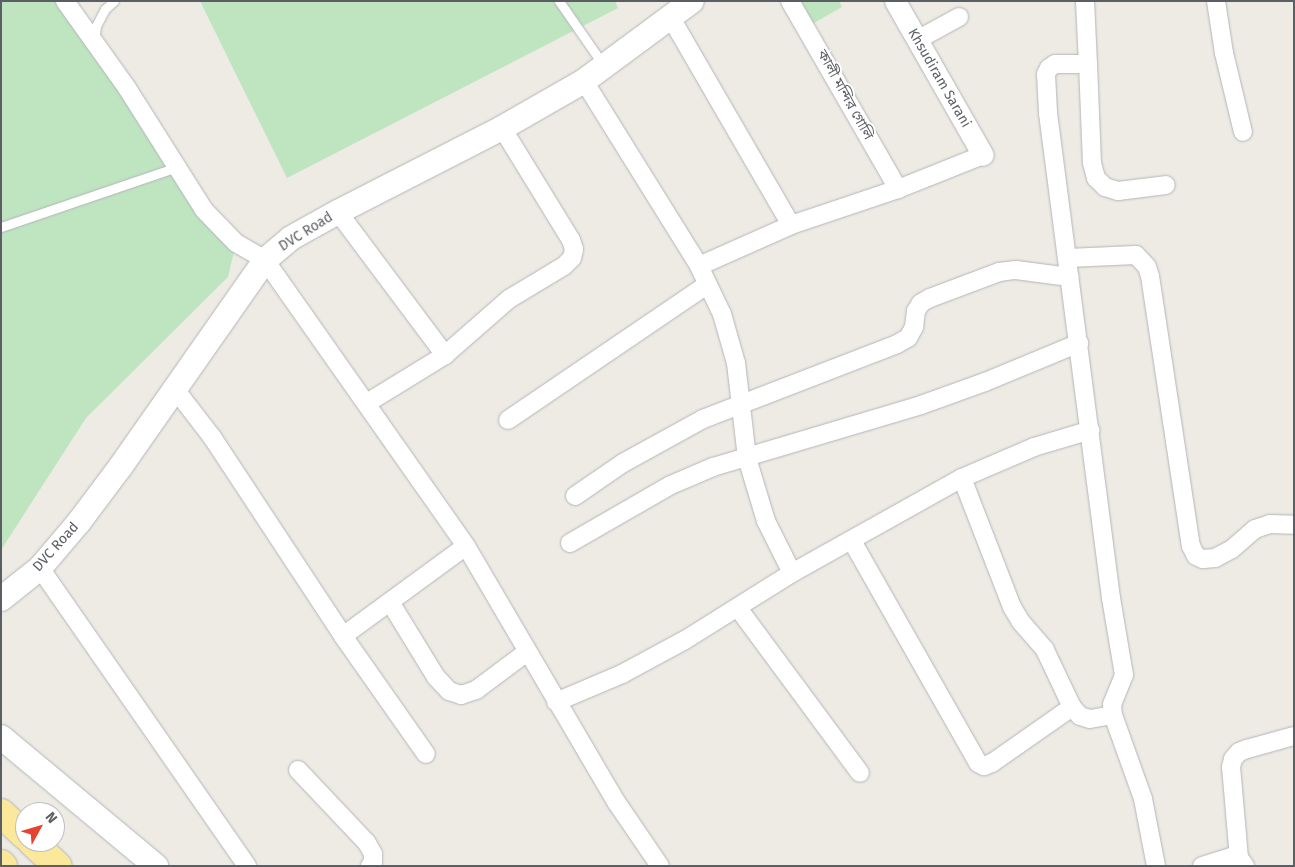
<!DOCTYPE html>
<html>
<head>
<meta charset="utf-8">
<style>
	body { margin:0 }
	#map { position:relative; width:1295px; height:867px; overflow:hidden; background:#edebe3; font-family:"Fira Sans","Noto Sans Bengali",sans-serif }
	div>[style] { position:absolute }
	.green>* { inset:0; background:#bfe5c0 }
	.roads { filter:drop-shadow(0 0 1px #b3b5ba) drop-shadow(0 0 1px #b3b5ba) }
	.service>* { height:9px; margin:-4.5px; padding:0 4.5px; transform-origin:4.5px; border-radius:4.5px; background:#fff }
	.minor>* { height:18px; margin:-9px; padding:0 9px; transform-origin:9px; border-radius:9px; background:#fff }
	.tertiary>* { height:21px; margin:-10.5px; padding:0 10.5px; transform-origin:10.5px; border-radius:10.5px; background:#fff }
	.secondary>* { height:24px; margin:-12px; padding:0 12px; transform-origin:12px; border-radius:12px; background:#fff }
	.trunk>* { height:28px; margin:-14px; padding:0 14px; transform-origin:14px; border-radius:14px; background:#fce89a }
	span { translate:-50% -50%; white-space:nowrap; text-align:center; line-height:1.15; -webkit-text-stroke:4px #fff; paint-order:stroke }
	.street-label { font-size:14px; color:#5b5e63 }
	.frame { position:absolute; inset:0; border:2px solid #5b5e63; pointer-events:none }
	.north { position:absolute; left:15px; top:802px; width:50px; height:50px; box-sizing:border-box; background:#fff; border:1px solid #bdbfc1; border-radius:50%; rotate:51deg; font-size:14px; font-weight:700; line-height:20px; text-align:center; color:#5b5e63 }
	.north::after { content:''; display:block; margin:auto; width:18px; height:22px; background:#e54231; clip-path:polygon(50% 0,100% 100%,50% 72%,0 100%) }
</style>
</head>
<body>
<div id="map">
	<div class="green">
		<div style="clip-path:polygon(1px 1px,57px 1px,236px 243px,228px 277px,86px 418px,1px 550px)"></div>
		<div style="clip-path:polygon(200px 1px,615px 1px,618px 8px,287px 178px)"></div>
		<div style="clip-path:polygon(790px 1px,839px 1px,842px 7px,807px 27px)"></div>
	</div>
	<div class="roads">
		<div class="service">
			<div style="left:559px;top:1px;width:79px;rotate:55.3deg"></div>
			<div style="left:94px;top:41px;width:15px;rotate:-82deg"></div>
			<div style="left:96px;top:26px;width:19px;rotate:-62deg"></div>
			<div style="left:105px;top:9px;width:12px;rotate:-42deg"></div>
			<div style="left:1px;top:227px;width:186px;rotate:-18.8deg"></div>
		</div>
		<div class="minor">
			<div style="left:65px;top:1px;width:107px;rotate:54.5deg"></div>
			<div style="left:127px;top:88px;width:144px;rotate:57.7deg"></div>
			<div style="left:204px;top:210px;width:46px;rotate:45.9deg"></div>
			<div style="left:236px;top:243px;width:34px;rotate:30deg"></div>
			<div style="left:265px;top:260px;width:350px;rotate:54.9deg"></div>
			<div style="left:466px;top:546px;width:298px;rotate:59.6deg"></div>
			<div style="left:617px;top:803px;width:76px;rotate:55.7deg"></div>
			<div style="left:790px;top:1px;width:217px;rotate:60.1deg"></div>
			<div style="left:1085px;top:1px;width:63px;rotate:87.3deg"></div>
			<div style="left:1088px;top:64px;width:33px;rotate:180deg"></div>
			<div style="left:1055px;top:64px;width:7px;rotate:146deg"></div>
			<div style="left:1049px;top:68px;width:7px;rotate:117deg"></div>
			<div style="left:1046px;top:74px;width:39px;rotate:87deg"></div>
			<div style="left:1048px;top:113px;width:489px;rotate:82.6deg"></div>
			<div style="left:1111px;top:598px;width:78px;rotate:80.4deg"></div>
			<div style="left:1124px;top:675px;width:31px;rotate:112deg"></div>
			<div style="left:1112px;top:704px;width:11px;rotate:85deg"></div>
			<div style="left:1113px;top:715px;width:89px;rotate:70.3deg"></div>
			<div style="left:1143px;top:799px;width:68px;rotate:79deg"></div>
			<div style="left:1216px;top:1px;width:53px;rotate:81.3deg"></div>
			<div style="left:1224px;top:53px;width:81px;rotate:76.5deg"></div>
			<div style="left:671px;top:18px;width:239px;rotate:59.9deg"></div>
			<div style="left:917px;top:40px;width:48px;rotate:-28.7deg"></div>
			<div style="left:1088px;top:64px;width:99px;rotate:87.7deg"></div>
			<div style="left:1092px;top:163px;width:16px;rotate:75deg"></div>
			<div style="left:1096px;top:178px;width:13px;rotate:45deg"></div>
			<div style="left:1105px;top:187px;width:14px;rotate:17deg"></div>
			<div style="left:1118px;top:191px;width:48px;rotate:-7.1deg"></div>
			<div style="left:584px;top:81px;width:218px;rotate:58.1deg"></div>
			<div style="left:699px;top:266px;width:53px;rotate:64.4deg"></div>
			<div style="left:722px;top:314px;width:51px;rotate:74.1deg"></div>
			<div style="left:736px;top:363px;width:96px;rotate:83.4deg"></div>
			<div style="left:747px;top:458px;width:66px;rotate:73.2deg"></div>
			<div style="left:766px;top:521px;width:58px;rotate:63.4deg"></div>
			<div style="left:338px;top:212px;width:179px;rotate:53.2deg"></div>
			<div style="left:1068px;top:258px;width:68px;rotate:-2.5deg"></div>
			<div style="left:1136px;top:255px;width:16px;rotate:47deg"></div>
			<div style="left:1147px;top:267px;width:9px;rotate:72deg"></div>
			<div style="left:1150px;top:276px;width:273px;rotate:81.4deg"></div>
			<div style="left:1191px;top:546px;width:11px;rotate:63deg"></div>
			<div style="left:1196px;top:556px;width:8px;rotate:23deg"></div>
			<div style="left:1203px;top:559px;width:12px;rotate:-5deg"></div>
			<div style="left:1215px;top:558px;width:19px;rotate:-28deg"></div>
			<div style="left:1232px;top:549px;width:30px;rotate:-41deg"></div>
			<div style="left:1255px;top:529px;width:16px;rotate:-18deg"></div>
			<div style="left:1270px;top:524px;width:24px;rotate:2deg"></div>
			<div style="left:699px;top:266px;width:101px;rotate:-24deg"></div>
			<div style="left:791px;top:225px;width:113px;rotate:-18.6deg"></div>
			<div style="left:898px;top:189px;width:92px;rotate:-21.8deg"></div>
			<div style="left:175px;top:389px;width:61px;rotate:52.4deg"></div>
			<div style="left:212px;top:437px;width:238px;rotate:56.6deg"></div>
			<div style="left:343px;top:636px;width:144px;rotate:54.9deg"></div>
			<div style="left:367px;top:403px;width:92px;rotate:-31.6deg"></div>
			<div style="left:445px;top:355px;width:85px;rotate:-41.2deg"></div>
			<div style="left:509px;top:299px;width:64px;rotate:-31deg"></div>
			<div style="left:564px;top:266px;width:11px;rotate:-45deg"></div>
			<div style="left:572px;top:258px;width:9px;rotate:-77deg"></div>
			<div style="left:574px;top:249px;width:9px;rotate:-108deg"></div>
			<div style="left:571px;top:240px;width:132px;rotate:-121.6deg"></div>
			<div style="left:508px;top:420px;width:240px;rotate:-34.2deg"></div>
			<div style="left:962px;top:478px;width:138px;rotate:68.8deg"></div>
			<div style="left:1012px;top:607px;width:17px;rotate:59deg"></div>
			<div style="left:1021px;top:622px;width:37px;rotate:49deg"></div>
			<div style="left:1045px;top:650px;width:63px;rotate:64.7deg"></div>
			<div style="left:1072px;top:707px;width:12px;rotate:48deg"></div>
			<div style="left:1080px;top:716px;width:10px;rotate:17deg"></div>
			<div style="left:1090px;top:719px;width:23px;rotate:-10deg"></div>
			<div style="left:575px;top:496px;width:58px;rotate:-34.5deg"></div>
			<div style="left:623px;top:463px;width:91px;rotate:-28.8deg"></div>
			<div style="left:703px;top:419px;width:208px;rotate:-21.1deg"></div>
			<div style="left:897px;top:344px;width:13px;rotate:-29deg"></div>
			<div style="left:908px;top:338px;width:13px;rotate:-61deg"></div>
			<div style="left:914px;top:327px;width:16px;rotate:-83deg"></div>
			<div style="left:916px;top:311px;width:9px;rotate:-58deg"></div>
			<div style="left:921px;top:303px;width:10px;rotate:-29deg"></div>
			<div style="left:930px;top:298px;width:74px;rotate:-20.6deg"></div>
			<div style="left:999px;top:272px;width:17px;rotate:-7deg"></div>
			<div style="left:1016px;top:270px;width:54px;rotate:7.4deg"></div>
			<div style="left:852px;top:541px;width:255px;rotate:60.4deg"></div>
			<div style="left:978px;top:763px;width:7px;rotate:27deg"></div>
			<div style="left:984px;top:766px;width:9px;rotate:-21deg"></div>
			<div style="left:992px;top:763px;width:98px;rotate:-35deg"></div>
			<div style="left:570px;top:543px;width:116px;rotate:-29.9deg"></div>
			<div style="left:671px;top:485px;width:46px;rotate:-23.2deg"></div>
			<div style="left:713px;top:467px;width:217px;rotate:-16.6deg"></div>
			<div style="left:921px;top:405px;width:68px;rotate:-19.8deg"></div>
			<div style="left:985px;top:382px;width:102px;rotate:-22.5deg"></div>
			<div style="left:40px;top:568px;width:363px;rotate:55.2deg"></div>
			<div style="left:390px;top:602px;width:88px;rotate:58.5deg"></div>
			<div style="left:436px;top:677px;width:19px;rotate:47deg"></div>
			<div style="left:449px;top:691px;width:13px;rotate:18deg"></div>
			<div style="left:461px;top:695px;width:16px;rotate:-18deg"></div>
			<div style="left:476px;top:690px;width:64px;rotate:-36.7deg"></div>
			<div style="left:738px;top:608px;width:205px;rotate:53.5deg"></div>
			<div style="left:343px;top:636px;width:152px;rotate:-36.2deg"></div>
			<div style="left:556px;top:702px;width:72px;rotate:-23deg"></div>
			<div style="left:622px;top:674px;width:72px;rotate:-28.4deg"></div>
			<div style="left:685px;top:640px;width:126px;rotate:-32.1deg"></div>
			<div style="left:792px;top:573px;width:195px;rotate:-29.2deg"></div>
			<div style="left:962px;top:478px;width:78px;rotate:-23.3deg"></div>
			<div style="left:1034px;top:447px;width:59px;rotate:-16.6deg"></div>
			<div style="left:298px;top:770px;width:100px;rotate:46.6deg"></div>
			<div style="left:367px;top:843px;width:13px;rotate:61deg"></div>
			<div style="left:373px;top:854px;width:8px;rotate:90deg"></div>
			<div style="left:373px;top:862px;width:5px;rotate:127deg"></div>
			<div style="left:1239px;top:858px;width:91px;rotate:-95deg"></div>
			<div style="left:1231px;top:767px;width:8px;rotate:-76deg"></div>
			<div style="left:1233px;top:759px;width:9px;rotate:-49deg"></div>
			<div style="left:1239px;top:752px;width:9px;rotate:-21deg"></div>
			<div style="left:1247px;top:749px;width:49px;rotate:-15.5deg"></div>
			<div style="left:1202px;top:866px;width:30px;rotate:-17deg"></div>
			<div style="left:1231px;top:857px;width:8px;rotate:7deg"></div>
			<div style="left:1239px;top:858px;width:10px;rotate:53deg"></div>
		</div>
		<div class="tertiary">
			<div style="left:895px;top:1px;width:177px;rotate:60.3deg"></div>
		</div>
		<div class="secondary">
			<div style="left:1px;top:599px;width:50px;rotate:-38.5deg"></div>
			<div style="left:40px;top:568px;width:60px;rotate:-49.7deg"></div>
			<div style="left:79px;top:522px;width:70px;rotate:-53.1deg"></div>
			<div style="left:121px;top:466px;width:251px;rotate:-55deg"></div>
			<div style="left:265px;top:260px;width:34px;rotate:-40deg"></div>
			<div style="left:291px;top:238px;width:54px;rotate:-29deg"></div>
			<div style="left:338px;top:212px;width:184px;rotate:-27.1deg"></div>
			<div style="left:502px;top:128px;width:95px;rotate:-29.8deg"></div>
			<div style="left:584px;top:81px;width:134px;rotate:-36.5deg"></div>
			<div style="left:1px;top:737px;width:202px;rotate:39.8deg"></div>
		</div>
		<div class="trunk">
			<div style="left:1px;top:813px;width:33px;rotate:43deg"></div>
			<div style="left:32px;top:842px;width:35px;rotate:43deg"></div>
			<div style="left:1px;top:864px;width:3px;rotate:45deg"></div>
		</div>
	</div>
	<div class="street-label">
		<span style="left:939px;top:78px;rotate:60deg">Khsudiram Sarani</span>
		<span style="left:845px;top:95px;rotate:61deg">কালী মন্দির গোলি</span>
		<span style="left:306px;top:232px;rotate:-32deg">DVC Road</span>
		<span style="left:56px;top:547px;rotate:-48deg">DVC Road</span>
	</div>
	<div class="frame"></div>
	<div class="north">N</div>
</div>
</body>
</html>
